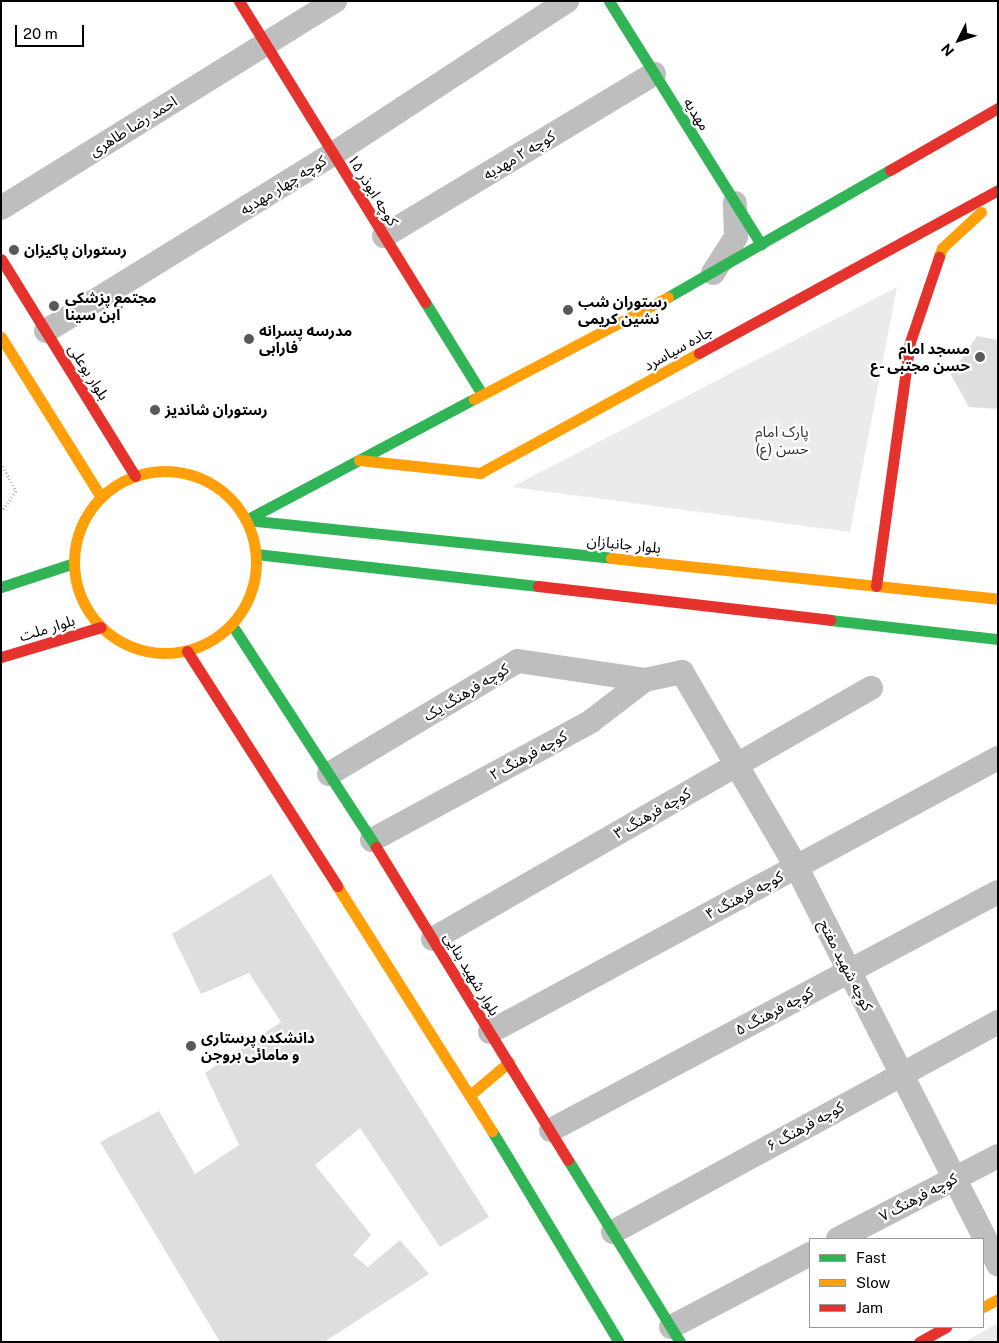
<!DOCTYPE html>
<html>
<head>
<meta charset="utf-8">
<style>
	body { margin:0 }
	#map { position:relative; width:999px; height:1343px; overflow:hidden; background:#fff; font-family:"Public Sans","Noto Sans Arabic",sans-serif }
	div>[style] { position:absolute }
	.green>* { inset:0; background:#ebebeb }
	.building>* { inset:0; background:#dedede }
	.path>* { height:3px; margin-top:-1.5px; transform-origin:0; background:repeating-linear-gradient(90deg,#b9b9b9 0 1px,transparent 0 3.5px) }
	.street>* { height:24px; margin:-12px; padding:0 12px; transform-origin:12px; border-radius:12px; background:#bebebe }
	.fast>* { height:11px; margin:-5.5px; padding:0 5.5px; transform-origin:5.5px; border-radius:5.5px; background:#30b455 }
	.slow>* { height:11px; margin:-5.5px; padding:0 5.5px; transform-origin:5.5px; border-radius:5.5px; background:#ff9f0a }
	.slow>.ring { margin:-5.5px; padding:0; box-sizing:content-box; background:none; border:11px solid #ff9f0a; border-radius:50% }
	.jam>* { height:11px; margin:-5.5px; padding:0 5.5px; transform-origin:5.5px; border-radius:5.5px; background:#e5322d }
	.dots>* { width:14px; height:14px; translate:-50% -50%; box-sizing:border-box; border:2px solid #fff; border-radius:50% }
	span { translate:-50% -50%; white-space:nowrap; text-align:center; line-height:1.15; -webkit-text-stroke:4.5px #fff; paint-order:stroke }
	.street-label { font-size:15px; color:#000 }
	.poi-label { font-size:15px; color:#000; font-weight:700 }
	.left { translate:0 -50%; text-align:left }
	.right { translate:-100% -50%; text-align:right }
	.park-label { font-size:15px; color:#313131 }
	.frame { position:absolute; inset:0; border:2px solid #000; pointer-events:none }
	.legend { position:absolute; left:809px; top:1238px; width:175px; height:90px; box-sizing:border-box; background:#fff; border:1px solid #999; margin:0; padding:6px 9px; list-style:none; font-size:15px; color:#000 }
	.legend li { display:flex; align-items:center; gap:10px; height:25px }
	.legend b { width:25px; border:1px solid #999 }
	.north { position:absolute; left:934px; top:15px; width:50px; height:50px; -webkit-text-stroke:4px #fff; paint-order:stroke; rotate:229deg; font-size:14px; font-weight:700; line-height:20px; text-align:center; color:#000 }
	.north::after { content:''; display:block; margin:auto; width:18px; height:22px; background:#000; clip-path:polygon(50% 0,100% 100%,50% 72%,0 100%) }
	.scale { position:absolute; left:15px; top:25px; width:69px; height:22px; box-sizing:border-box; border:2px solid #000; border-top:0; padding-left:6px; font-size:15px; line-height:18px; white-space:nowrap; color:#000; -webkit-text-stroke:4px #fff; paint-order:stroke }
</style>
</head>
<body>
<div id="map">
	<div class="green">
		<div style="clip-path:polygon(897px 287px,850px 532px,512px 487px)"></div>
		<div style="clip-path:polygon(998px 1323px,998px 1342px,964px 1342px)"></div>
	</div>
	<div class="building">
		<div style="clip-path:polygon(977px 336px,998px 340px,998px 409px,969px 407px,951px 375px)"></div>
		<div style="clip-path:polygon(271px 874px,489px 1217px,440px 1247px,360px 1128px,315px 1165px,371px 1235px,353px 1255px,368px 1267px,400px 1240px,429px 1274px,324px 1342px,220px 1342px,100px 1142px,159px 1111px,195px 1174px,239px 1145px,205px 1073px,281px 1022px,249px 973px,201px 994px,172px 934px)"></div>
	</div>
	<div class="path">
		<div style="left:1px;top:463px;width:32px;rotate:62deg"></div>
		<div style="left:16px;top:491px;width:26px;rotate:126deg"></div>
	</div>
	<div class="street">
		<div style="left:1px;top:208px;width:393px;rotate:-31.8deg"></div>
		<div style="left:384px;top:236px;width:315px;rotate:-31deg"></div>
		<div style="left:713px;top:273px;width:43px;rotate:-57.4deg"></div>
		<div style="left:736px;top:237px;width:34px;rotate:-92deg"></div>
		<div style="left:46px;top:331px;width:337px;rotate:-31.7deg"></div>
		<div style="left:333px;top:154px;width:280px;rotate:-33.2deg"></div>
		<div style="left:329px;top:774px;width:220px;rotate:-30.9deg"></div>
		<div style="left:518px;top:661px;width:128px;rotate:8.5deg"></div>
		<div style="left:372px;top:840px;width:248px;rotate:-28.4deg"></div>
		<div style="left:590px;top:722px;width:69px;rotate:-37.4deg"></div>
		<div style="left:645px;top:680px;width:38px;rotate:-12deg"></div>
		<div style="left:682px;top:672px;width:225px;rotate:59.6deg"></div>
		<div style="left:796px;top:866px;width:447px;rotate:63.1deg"></div>
		<div style="left:433px;top:939px;width:505px;rotate:-29.82deg"></div>
		<div style="left:490px;top:1032px;width:577px;rotate:-28.34deg"></div>
		<div style="left:551px;top:1130px;width:506px;rotate:-28.03deg"></div>
		<div style="left:613px;top:1232px;width:439px;rotate:-28.6deg"></div>
		<div style="left:838px;top:1239px;width:180px;rotate:-27.4deg"></div>
		<div style="left:671px;top:1327px;width:157px;rotate:-27.7deg"></div>
	</div>
	<div class="fast">
		<div style="left:609px;top:1px;width:287px;rotate:58deg"></div>
		<div style="left:668px;top:297px;width:256px;rotate:-29.8deg"></div>
		<div style="left:425px;top:302px;width:108px;rotate:58.2deg"></div>
		<div style="left:246px;top:520px;width:258px;rotate:-28deg"></div>
		<div style="left:246px;top:520px;width:367px;rotate:5.9deg"></div>
		<div style="left:256px;top:554px;width:284px;rotate:6.5deg"></div>
		<div style="left:1px;top:587px;width:77px;rotate:-18.2deg"></div>
		<div style="left:830px;top:620px;width:169px;rotate:6.5deg"></div>
		<div style="left:232px;top:625px;width:265px;rotate:57deg"></div>
		<div style="left:492px;top:1131px;width:246px;rotate:59deg"></div>
		<div style="left:568px;top:1160px;width:214px;rotate:58.4deg"></div>
	</div>
	<div class="slow">
		<div style="left:939px;top:257px;width:9px;rotate:-72deg"></div>
		<div style="left:942px;top:248px;width:53px;rotate:-42.7deg"></div>
		<div style="left:1px;top:337px;width:189px;rotate:58deg"></div>
		<div style="left:474px;top:399px;width:219px;rotate:-27.7deg"></div>
		<div style="left:359px;top:460px;width:122px;rotate:6.1deg"></div>
		<div style="left:480px;top:473px;width:250px;rotate:-28.7deg"></div>
		<div class="ring" style="left:74px;top:471px;width:171px;height:171px"></div>
		<div style="left:611px;top:558px;width:389px;rotate:6deg"></div>
		<div style="left:337px;top:886px;width:290px;rotate:57.7deg"></div>
		<div style="left:470px;top:1095px;width:51px;rotate:-40.2deg"></div>
		<div style="left:983px;top:1307px;width:17px;rotate:-28deg"></div>
	</div>
	<div class="jam">
		<div style="left:239px;top:1px;width:354px;rotate:58.3deg"></div>
		<div style="left:890px;top:170px;width:125px;rotate:-29.9deg"></div>
		<div style="left:1px;top:259px;width:255px;rotate:58.3deg"></div>
		<div style="left:699px;top:353px;width:341px;rotate:-28.6deg"></div>
		<div style="left:538px;top:586px;width:294px;rotate:6.6deg"></div>
		<div style="left:876px;top:586px;width:246px;rotate:-82.1deg"></div>
		<div style="left:910px;top:342px;width:90px;rotate:-71.2deg"></div>
		<div style="left:187px;top:651px;width:279px;rotate:57.4deg"></div>
		<div style="left:1px;top:657px;width:104px;rotate:-16.7deg"></div>
		<div style="left:376px;top:847px;width:367px;rotate:58.5deg"></div>
		<div style="left:919px;top:1342px;width:31px;rotate:-29deg"></div>
	</div>
	<div class="dots">
		<div style="left:14px;top:250px;background:#595959"></div>
		<div style="left:54px;top:306px;background:#595959"></div>
		<div style="left:568px;top:310px;background:#595959"></div>
		<div style="left:249px;top:339px;background:#595959"></div>
		<div style="left:980px;top:357px;background:#595959"></div>
		<div style="left:155px;top:410px;background:#595959"></div>
		<div style="left:191px;top:1046px;background:#595959"></div>
	</div>
	<div class="street-label">
		<span style="left:697px;top:114px;rotate:58deg">مهدیه</span>
		<span style="left:133px;top:126px;rotate:-32deg">احمد رضا طاهری</span>
		<span style="left:519px;top:155px;rotate:-31deg">کوچه ۲ مهدیه</span>
		<span style="left:283px;top:185px;rotate:-32deg">کوچه چهار مهدیه</span>
		<span style="left:373px;top:190px;rotate:58deg">کوچه ابوذر ۱۵</span>
		<span style="left:678px;top:348px;rotate:-29deg">جاده سیاسرد</span>
		<span style="left:89px;top:372px;rotate:58deg">بلوار بوعلی</span>
		<span style="left:624px;top:544px;rotate:6deg">بلوار جانبازان</span>
		<span style="left:47px;top:628px;rotate:-17deg">بلوار ملت</span>
		<span style="left:466px;top:692px;rotate:-31deg">کوچه فرهنگ یک</span>
		<span style="left:528px;top:755px;rotate:-29deg">کوچه فرهنگ ۲</span>
		<span style="left:652px;top:813px;rotate:-30deg">کوچه فرهنگ ۳</span>
		<span style="left:744px;top:895px;rotate:-28deg">کوچه فرهنگ ۴</span>
		<span style="left:846px;top:965px;rotate:63deg">کوچه شهید مفتح</span>
		<span style="left:472px;top:974px;rotate:59deg">بلوار شهید بنایی</span>
		<span style="left:774px;top:1011px;rotate:-28deg">کوچه فرهنگ ۵</span>
		<span style="left:805px;top:1126px;rotate:-29deg">کوچه فرهنگ ۶</span>
		<span style="left:918px;top:1197px;rotate:-28deg">کوچه فرهنگ ۷</span>
	</div>
	<div class="poi-label">
		<span class="left" style="left:24px;top:250px">رستوران پاکیزان</span>
		<span class="left" style="left:65px;top:306px">مجتمع پزشکی<br>ابن سینا</span>
		<span class="left" style="left:578px;top:310px">رستوران شب<br>نشین کریمی</span>
		<span class="left" style="left:259px;top:339px">مدرسه پسرانه<br>فارابی</span>
		<span class="right" style="left:970px;top:357px">مسجد امام<br>حسن مجتبی -ع</span>
		<span class="left" style="left:165px;top:410px">رستوران شاندیز</span>
		<span class="left" style="left:201px;top:1046px">دانشکده پرستاری<br>و مامائی بروجن</span>
	</div>
	<div class="park-label">
		<span style="left:782px;top:440px">پارک امام<br>حسن (ع)</span>
	</div>
	<div class="frame"></div>
	<ul class="legend">
	<li><b style="height:6px;background:#30b455"></b>Fast</li>
	<li><b style="height:6px;background:#ff9f0a"></b>Slow</li>
	<li><b style="height:6px;background:#e5322d"></b>Jam</li>
	</ul>
	<div class="north">N</div>
	<div class="scale">20 m</div>
</div>
</body>
</html>
